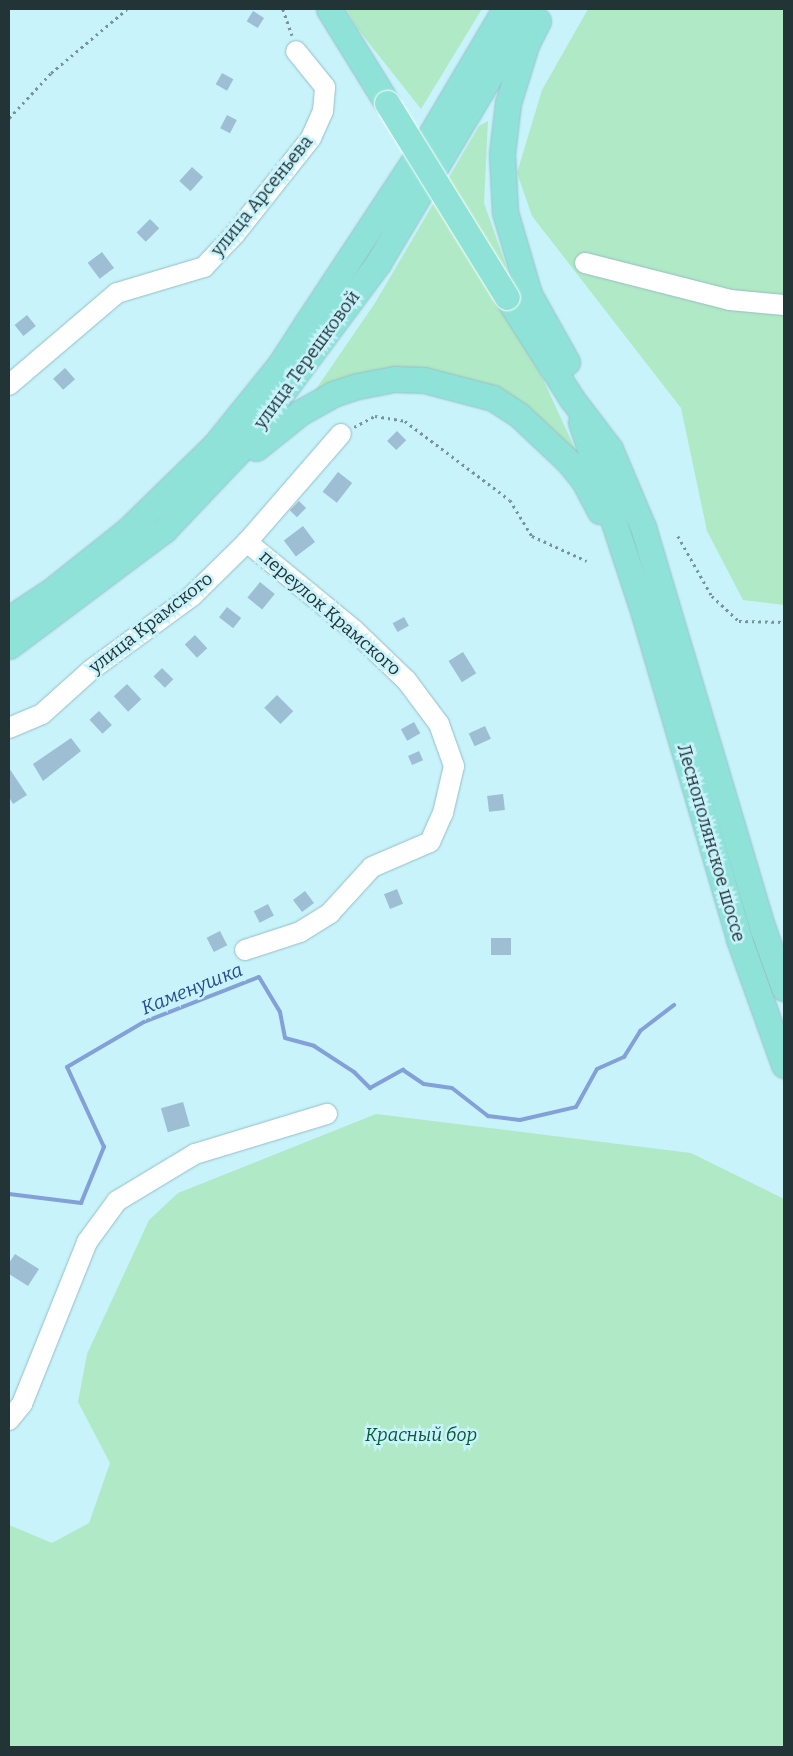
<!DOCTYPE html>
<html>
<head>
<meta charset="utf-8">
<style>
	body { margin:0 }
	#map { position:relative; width:793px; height:1756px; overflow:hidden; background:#c8f3fb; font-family:Bitter,serif }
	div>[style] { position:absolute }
	.green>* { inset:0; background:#b0e9c5 }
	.stream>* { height:4px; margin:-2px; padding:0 2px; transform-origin:2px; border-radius:2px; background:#84a0d8 }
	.building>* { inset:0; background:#9ebed3; transform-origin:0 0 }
	.path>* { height:2.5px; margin-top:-1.25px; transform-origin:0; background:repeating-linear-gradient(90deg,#76949a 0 2.5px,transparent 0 6.5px) }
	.roads { filter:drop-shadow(0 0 1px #95bec6) drop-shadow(0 0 1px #95bec6) }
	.minor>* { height:20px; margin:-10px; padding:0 10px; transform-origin:10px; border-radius:10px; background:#fff }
	.major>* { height:25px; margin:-12.5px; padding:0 12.5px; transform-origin:12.5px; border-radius:12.5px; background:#8fe2d8 }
	.bridges { filter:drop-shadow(0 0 1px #fff) drop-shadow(0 0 1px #fff) }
	.major-bridge>* { height:25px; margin:-12.5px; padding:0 12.5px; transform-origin:12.5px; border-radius:12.5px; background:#8fe2d8 }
	span { translate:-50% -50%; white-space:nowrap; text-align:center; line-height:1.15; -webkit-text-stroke:5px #c8f3fb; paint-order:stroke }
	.street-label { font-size:18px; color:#233437 }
	.park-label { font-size:18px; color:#065934; font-style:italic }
	.water-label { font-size:19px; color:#2b4b8f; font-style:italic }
	.frame { position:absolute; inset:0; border:10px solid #233437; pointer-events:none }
</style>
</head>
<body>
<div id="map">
	<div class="green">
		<div style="clip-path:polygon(346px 9px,482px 9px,421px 109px,357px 28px)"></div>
		<div style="clip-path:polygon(588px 9px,784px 9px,784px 605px,743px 600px,707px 531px,681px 408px,532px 216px,517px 173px,542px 90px)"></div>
		<div style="clip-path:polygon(488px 121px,484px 203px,508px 271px,507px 297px,499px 303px,540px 373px,583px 466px,477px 391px,314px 392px,375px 303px,479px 126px)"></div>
		<div style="clip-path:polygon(376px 1114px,691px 1153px,784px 1199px,784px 1747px,9px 1747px,9px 1525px,52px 1543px,89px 1523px,110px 1463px,78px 1402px,87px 1354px,149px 1220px,178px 1193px)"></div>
	</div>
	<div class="stream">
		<div style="left:9px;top:1194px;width:73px;rotate:7.1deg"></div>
		<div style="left:81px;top:1203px;width:61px;rotate:-67.7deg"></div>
		<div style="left:104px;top:1147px;width:88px;rotate:-114.8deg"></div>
		<div style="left:67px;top:1067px;width:89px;rotate:-30.3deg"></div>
		<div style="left:144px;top:1022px;width:123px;rotate:-21.4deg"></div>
		<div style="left:259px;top:977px;width:41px;rotate:59deg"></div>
		<div style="left:280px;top:1012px;width:26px;rotate:79deg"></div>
		<div style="left:285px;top:1038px;width:30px;rotate:15deg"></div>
		<div style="left:314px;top:1046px;width:48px;rotate:33deg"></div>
		<div style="left:354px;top:1072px;width:23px;rotate:45deg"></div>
		<div style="left:370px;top:1088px;width:38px;rotate:-29deg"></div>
		<div style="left:403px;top:1070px;width:25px;rotate:34deg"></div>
		<div style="left:424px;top:1084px;width:28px;rotate:8deg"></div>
		<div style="left:452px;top:1088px;width:46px;rotate:37.9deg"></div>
		<div style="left:488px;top:1116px;width:32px;rotate:7deg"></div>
		<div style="left:520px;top:1120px;width:57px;rotate:-13.1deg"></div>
		<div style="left:576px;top:1107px;width:43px;rotate:-61.1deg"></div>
		<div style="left:597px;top:1069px;width:30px;rotate:-24deg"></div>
		<div style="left:624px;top:1057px;width:31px;rotate:-58deg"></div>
		<div style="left:640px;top:1031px;width:43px;rotate:-37.4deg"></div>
	</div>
	<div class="building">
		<div style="left:253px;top:11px;width:13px;height:12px;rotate:32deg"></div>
		<div style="left:222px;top:73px;width:13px;height:13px;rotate:29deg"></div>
		<div style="left:227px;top:115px;width:11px;height:15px;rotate:27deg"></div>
		<div style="left:192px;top:167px;width:15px;height:19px;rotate:42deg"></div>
		<div style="left:150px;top:219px;width:13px;height:19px;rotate:45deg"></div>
		<div style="left:102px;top:252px;width:20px;height:18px;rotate:53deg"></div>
		<div style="left:27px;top:315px;width:14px;height:16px;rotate:51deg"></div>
		<div style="left:65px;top:368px;width:15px;height:16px;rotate:48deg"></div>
		<div style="left:397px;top:431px;width:13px;height:14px;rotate:45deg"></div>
		<div style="left:338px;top:472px;width:18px;height:25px;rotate:38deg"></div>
		<div style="left:299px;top:501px;width:10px;height:13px;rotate:45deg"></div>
		<div style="left:303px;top:526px;width:20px;height:24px;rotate:53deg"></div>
		<div style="left:260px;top:582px;width:19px;height:20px;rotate:39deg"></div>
		<div style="left:227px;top:607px;width:18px;height:13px;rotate:38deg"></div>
		<div style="left:404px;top:617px;width:10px;height:13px;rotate:61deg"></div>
		<div style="left:195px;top:635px;width:18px;height:14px;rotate:47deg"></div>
		<div style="left:463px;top:652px;width:25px;height:17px;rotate:58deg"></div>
		<div style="left:162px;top:668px;width:16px;height:12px;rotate:45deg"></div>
		<div style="left:127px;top:684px;width:21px;height:18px;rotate:47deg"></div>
		<div style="left:277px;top:695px;width:23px;height:18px;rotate:45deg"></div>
		<div style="left:99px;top:711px;width:19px;height:13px;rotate:47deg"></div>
		<div style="left:414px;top:722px;width:13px;height:15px;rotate:61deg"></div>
		<div style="left:485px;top:726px;width:14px;height:18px;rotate:65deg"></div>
		<div style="clip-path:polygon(71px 738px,81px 751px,43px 781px,33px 764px)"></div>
		<div style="left:419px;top:751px;width:10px;height:12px;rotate:66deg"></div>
		<div style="clip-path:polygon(9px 768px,27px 795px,13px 804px,9px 797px)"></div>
		<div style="left:503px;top:794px;width:16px;height:16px;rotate:83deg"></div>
		<div style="left:397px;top:889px;width:16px;height:14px;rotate:68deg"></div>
		<div style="left:305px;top:891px;width:15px;height:15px;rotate:53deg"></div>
		<div style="left:268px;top:904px;width:13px;height:16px;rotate:63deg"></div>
		<div style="left:220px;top:931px;width:16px;height:15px;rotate:63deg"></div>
		<div style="left:491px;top:938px;width:20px;height:17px"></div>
		<div style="left:183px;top:1102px;width:25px;height:23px;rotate:74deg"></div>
		<div style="clip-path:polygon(15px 1254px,39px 1269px,28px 1286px,9px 1274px,9px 1263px)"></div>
	</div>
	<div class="path">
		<div style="left:283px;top:9px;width:28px;rotate:71deg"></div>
		<div style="left:9px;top:118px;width:62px;rotate:-47deg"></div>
		<div style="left:51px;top:73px;width:99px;rotate:-40.1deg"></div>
		<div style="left:354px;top:427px;width:24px;rotate:-28deg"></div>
		<div style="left:375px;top:416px;width:30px;rotate:9deg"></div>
		<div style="left:405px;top:421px;width:131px;rotate:37deg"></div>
		<div style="left:510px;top:500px;width:42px;rotate:58.6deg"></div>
		<div style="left:532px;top:536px;width:60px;rotate:24.4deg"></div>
		<div style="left:678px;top:536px;width:69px;rotate:60.5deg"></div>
		<div style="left:712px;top:596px;width:37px;rotate:43deg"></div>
		<div style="left:739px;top:621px;width:45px;rotate:1.3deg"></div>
	</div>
	<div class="roads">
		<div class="minor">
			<div style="left:585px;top:263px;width:150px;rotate:14.3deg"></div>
			<div style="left:730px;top:300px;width:54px;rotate:5.3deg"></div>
			<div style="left:9px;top:385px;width:142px;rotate:-40.4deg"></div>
			<div style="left:117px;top:293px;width:91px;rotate:-16.6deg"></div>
			<div style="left:204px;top:267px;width:45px;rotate:-46.8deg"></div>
			<div style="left:235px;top:234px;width:122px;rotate:-51.6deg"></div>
			<div style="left:311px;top:138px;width:30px;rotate:-66deg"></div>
			<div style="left:323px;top:111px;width:24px;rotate:-85deg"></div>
			<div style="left:325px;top:87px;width:46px;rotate:-128.9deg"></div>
			<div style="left:9px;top:728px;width:36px;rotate:-23deg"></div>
			<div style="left:42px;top:714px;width:66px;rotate:-41.9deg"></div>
			<div style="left:91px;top:670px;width:125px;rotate:-36.2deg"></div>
			<div style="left:192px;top:596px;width:77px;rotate:-44.5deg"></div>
			<div style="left:247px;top:542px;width:143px;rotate:-49deg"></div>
			<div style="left:245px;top:950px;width:58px;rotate:-18.1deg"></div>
			<div style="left:300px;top:932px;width:36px;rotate:-32deg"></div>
			<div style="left:330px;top:913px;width:62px;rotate:-47.6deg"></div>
			<div style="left:372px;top:867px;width:63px;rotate:-23.3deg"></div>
			<div style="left:430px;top:842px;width:32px;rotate:-66deg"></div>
			<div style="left:443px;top:813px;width:48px;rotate:-76.8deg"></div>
			<div style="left:454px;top:766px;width:45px;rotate:-109.7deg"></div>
			<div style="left:439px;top:724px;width:54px;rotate:-126.7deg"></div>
			<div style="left:407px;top:681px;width:74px;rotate:-136.1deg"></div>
			<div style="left:354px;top:630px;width:139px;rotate:-140.6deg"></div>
			<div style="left:9px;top:1420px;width:21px;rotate:-51deg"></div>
			<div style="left:22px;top:1404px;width:175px;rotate:-68.1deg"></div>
			<div style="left:87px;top:1242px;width:51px;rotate:-53.8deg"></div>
			<div style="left:117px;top:1201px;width:91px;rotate:-31.1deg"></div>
			<div style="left:195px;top:1154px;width:138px;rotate:-16.9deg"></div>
		</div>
		<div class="major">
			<div style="left:329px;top:9px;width:110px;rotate:58.3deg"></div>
			<div style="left:538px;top:21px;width:27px;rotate:117deg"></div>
			<div style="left:526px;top:45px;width:61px;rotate:107.2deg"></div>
			<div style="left:508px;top:103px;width:51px;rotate:96.7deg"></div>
			<div style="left:502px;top:154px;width:58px;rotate:87deg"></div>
			<div style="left:505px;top:212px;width:85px;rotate:73.7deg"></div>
			<div style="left:529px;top:294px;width:78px;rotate:60.8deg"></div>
			<div style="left:507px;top:297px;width:121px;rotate:57.5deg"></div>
			<div style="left:572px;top:399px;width:63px;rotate:52.8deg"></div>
			<div style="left:610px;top:449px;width:85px;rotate:67.1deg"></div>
			<div style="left:643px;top:527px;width:420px;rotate:73.4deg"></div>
			<div style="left:763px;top:929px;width:63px;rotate:70.4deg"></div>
			<div style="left:581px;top:422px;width:205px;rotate:71.8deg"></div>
			<div style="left:645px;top:617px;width:335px;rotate:73.7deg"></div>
			<div style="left:739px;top:939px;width:134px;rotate:70.3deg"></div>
			<div style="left:256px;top:448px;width:58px;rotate:-38.7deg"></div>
			<div style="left:301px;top:412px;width:37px;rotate:-29deg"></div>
			<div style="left:333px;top:394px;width:26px;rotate:-18deg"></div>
			<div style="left:358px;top:386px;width:38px;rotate:-11deg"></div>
			<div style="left:395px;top:379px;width:29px;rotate:2deg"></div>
			<div style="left:424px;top:380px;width:71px;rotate:14.6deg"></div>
			<div style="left:493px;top:398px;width:31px;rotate:33deg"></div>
			<div style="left:519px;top:415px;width:67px;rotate:43.2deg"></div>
			<div style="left:568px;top:461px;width:26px;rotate:51deg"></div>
			<div style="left:584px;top:481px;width:34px;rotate:62deg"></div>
			<div style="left:9px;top:619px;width:49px;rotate:-33.4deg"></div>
			<div style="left:50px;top:592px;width:100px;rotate:-38.5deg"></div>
			<div style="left:128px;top:530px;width:122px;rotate:-44.3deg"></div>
			<div style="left:215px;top:445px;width:102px;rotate:-51deg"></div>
			<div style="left:279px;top:366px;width:51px;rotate:-56.9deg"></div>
			<div style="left:307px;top:323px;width:218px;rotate:-56.6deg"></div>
			<div style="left:427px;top:141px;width:153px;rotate:-59.4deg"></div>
			<div style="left:9px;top:646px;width:194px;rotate:-36.8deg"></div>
			<div style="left:164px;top:530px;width:106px;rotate:-46.5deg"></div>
			<div style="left:237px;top:453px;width:237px;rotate:-53.4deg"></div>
			<div style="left:378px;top:263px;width:296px;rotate:-59.1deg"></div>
		</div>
	</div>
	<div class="bridges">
		<div class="major-bridge">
			<div style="left:387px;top:103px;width:228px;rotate:58.3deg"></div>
		</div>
	</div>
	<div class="street-label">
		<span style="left:262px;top:196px;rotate:-51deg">улица Арсеньева</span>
		<span style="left:307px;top:360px;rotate:-54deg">улица Терешковой</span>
		<span style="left:330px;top:613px;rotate:41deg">переулок Крамского</span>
		<span style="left:151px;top:623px;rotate:-38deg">улица Крамского</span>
		<span style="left:711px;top:843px;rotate:74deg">Леснополянское шоссе</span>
	</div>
	<div class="park-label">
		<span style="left:421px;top:1435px">Красный бор</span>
	</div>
	<div class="water-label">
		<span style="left:192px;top:989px;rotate:-22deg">Каменушка</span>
	</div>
	<div class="frame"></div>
</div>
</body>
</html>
